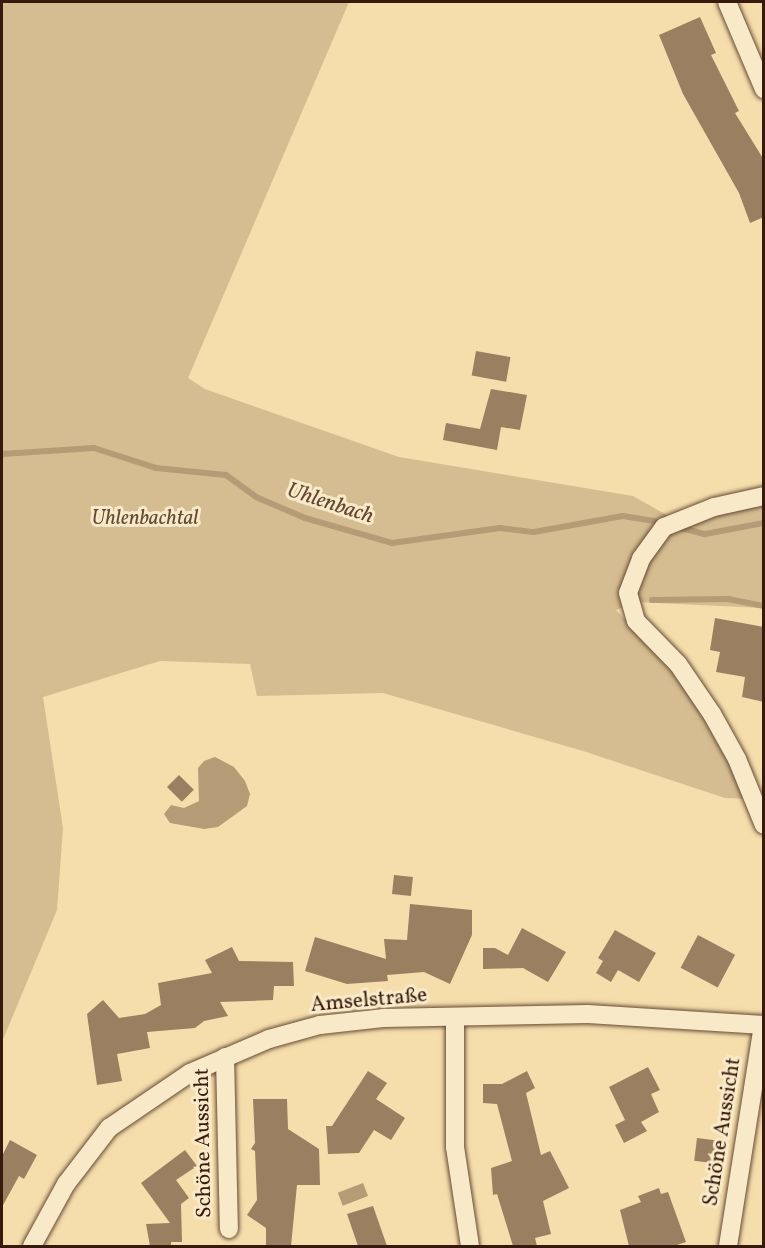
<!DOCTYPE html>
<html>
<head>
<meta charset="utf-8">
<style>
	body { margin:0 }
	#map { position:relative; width:765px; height:1248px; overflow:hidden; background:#f5deac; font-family:Vollkorn,serif }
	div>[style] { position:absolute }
	.green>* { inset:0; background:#d5bd91 }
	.water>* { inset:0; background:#b59b76; transform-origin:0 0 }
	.stream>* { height:6px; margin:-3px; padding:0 3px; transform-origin:3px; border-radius:3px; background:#b59b76 }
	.building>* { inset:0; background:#9a7f60; transform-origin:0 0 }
	.roads { filter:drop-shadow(0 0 2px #674a35) drop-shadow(0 0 2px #674a35) }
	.street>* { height:18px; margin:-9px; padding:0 9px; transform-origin:9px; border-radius:9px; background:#f8eac9 }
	span { translate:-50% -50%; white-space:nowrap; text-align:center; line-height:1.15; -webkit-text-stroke:6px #f8eac9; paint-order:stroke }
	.park-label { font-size:21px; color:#674a35; font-style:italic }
	.street-label { font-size:21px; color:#38190d }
	.water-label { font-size:22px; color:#644632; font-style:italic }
	.frame { position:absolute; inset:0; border:3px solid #38190d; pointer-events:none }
</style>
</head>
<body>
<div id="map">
	<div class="green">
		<div style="clip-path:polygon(2px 2px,349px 2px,188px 378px,205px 389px,399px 457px,633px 496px,681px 523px,763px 501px,763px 608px,635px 602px,616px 610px,676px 672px,707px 718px,749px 799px,725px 798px,583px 751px,383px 693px,257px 696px,250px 664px,160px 661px,43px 697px,63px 828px,57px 910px,2px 1042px)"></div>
	</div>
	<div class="water">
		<div style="clip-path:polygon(215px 757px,234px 767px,245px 781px,250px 794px,247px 806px,218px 827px,204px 829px,170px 823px,164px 814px,171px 805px,184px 808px,199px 801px,198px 768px,204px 761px)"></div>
		<div style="left:363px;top:1183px;width:14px;height:27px;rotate:69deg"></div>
	</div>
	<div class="stream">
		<div style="left:2px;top:454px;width:92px;rotate:-3.7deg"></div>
		<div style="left:94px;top:448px;width:65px;rotate:17.9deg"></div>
		<div style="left:156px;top:468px;width:70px;rotate:5.7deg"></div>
		<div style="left:226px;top:475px;width:37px;rotate:36deg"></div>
		<div style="left:256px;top:497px;width:53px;rotate:23.2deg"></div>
		<div style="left:305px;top:518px;width:91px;rotate:16deg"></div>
		<div style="left:392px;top:543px;width:109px;rotate:-7.9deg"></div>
		<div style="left:500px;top:528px;width:34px;rotate:7deg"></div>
		<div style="left:534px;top:532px;width:90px;rotate:-10.2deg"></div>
		<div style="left:623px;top:516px;width:32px;rotate:9deg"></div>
		<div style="left:678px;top:527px;width:28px;rotate:15deg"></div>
		<div style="left:705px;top:534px;width:60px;rotate:-10.6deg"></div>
		<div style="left:652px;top:600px;width:76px;rotate:-0.8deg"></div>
		<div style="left:728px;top:599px;width:37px;rotate:11deg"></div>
	</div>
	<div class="building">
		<div style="clip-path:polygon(700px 17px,716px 53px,711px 55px,739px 111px,735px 113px,764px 160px,764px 217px,750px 223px,739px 193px,683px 94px,659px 35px)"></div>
		<div style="left:476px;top:351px;width:35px;height:25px;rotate:10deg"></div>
		<div style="clip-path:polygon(491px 389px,527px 395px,520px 430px,501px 427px,497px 450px,443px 440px,446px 423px,480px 429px)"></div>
		<div style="clip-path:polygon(715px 618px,764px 627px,764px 702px,742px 697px,745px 677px,716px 672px,720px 652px,710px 650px)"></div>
		<div style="left:179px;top:775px;width:21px;height:17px;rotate:45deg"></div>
		<div style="left:394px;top:875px;width:19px;height:19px;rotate:6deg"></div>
		<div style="clip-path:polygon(410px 904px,472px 910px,472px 935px,450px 984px,424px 972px,387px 975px,388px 981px,347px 984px,305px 971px,315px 937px,386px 959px,384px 939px,407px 940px)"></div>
		<div style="clip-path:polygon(522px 928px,566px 952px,548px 982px,523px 968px,483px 969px,483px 948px,495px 948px,508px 955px)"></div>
		<div style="clip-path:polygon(615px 930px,656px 953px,639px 982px,618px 970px,611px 982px,596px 973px,603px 961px,598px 958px)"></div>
		<div style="left:698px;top:935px;width:42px;height:37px;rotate:28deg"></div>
		<div style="clip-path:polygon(232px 947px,239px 961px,293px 962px,294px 986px,274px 986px,273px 1000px,220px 1002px,228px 1016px,204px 1021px,195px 1028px,147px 1032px,150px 1048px,117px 1054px,122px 1081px,97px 1085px,87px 1014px,103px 1000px,119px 1018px,145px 1014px,161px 1005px,158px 983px,212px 973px,205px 960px)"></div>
		<div style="clip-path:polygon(648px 1067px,660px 1090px,651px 1094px,659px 1112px,641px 1122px,647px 1131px,624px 1143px,615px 1125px,625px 1120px,609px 1087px)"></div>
		<div style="clip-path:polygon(368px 1071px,387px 1083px,376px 1099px,405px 1118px,391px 1140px,374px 1130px,359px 1153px,328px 1154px,326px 1126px,332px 1126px)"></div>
		<div style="clip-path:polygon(527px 1071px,535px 1088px,526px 1093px,541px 1155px,550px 1151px,569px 1188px,543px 1201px,551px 1234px,535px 1238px,537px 1246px,513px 1246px,497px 1194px,493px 1195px,491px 1168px,512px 1161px,497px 1104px,483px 1103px,483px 1084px,502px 1084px)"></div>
		<div style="clip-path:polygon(253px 1099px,287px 1099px,288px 1129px,319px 1149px,320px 1185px,297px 1185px,291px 1246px,266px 1246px,266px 1228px,247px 1215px,257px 1200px,255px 1151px,251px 1149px,255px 1143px)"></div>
		<div style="left:697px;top:1138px;width:24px;height:23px;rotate:7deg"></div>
		<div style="clip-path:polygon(10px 1140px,37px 1155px,24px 1179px,19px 1176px,2px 1207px,2px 1156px)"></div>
		<div style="clip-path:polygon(185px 1150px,197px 1166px,176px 1180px,189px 1198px,181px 1204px,182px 1242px,171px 1242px,171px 1246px,150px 1246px,146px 1224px,170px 1223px,141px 1183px)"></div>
		<div style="clip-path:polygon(659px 1188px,661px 1194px,668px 1192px,686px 1242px,674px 1246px,629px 1246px,620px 1210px,641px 1202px,638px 1196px)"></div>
		<div style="clip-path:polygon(373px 1206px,387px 1246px,358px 1246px,347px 1214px)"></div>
	</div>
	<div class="roads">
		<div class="street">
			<div style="left:727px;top:2px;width:95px;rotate:67deg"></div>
			<div style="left:764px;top:496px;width:51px;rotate:167.6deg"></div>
			<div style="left:714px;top:507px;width:54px;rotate:158.2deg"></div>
			<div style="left:664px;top:527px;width:39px;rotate:126deg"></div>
			<div style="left:641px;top:559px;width:36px;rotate:111deg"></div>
			<div style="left:628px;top:593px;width:29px;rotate:74deg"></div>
			<div style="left:636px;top:621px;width:60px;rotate:45.7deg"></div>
			<div style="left:678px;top:664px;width:60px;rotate:55.8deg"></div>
			<div style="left:712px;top:714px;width:51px;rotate:60.9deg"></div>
			<div style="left:737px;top:759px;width:71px;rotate:67.8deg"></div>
			<div style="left:455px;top:1017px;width:130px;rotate:90deg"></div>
			<div style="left:455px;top:1147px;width:100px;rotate:81.4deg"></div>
			<div style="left:225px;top:1057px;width:172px;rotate:88.7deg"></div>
			<div style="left:32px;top:1246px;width:71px;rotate:-61.3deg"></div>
			<div style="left:66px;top:1184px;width:71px;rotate:-52.5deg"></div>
			<div style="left:109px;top:1128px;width:98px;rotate:-34.2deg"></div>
			<div style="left:190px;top:1073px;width:86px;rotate:-23.3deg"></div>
			<div style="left:269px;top:1039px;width:53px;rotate:-15.4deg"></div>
			<div style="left:320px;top:1025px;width:63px;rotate:-6.3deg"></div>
			<div style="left:383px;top:1018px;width:205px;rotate:-1.1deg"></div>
			<div style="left:588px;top:1014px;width:176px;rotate:3.6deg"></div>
			<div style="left:728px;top:1246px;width:224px;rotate:-81deg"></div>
		</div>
	</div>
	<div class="park-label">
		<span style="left:145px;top:519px">Uhlenbachtal</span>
	</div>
	<div class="street-label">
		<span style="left:369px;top:1001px;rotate:-5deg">Amselstraße</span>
		<span style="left:723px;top:1132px;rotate:-81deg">Schöne Aussicht</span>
		<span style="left:204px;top:1143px;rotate:-91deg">Schöne Aussicht</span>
	</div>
	<div class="water-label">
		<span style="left:330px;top:504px;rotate:18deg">Uhlenbach</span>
	</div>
	<div class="frame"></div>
</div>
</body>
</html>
